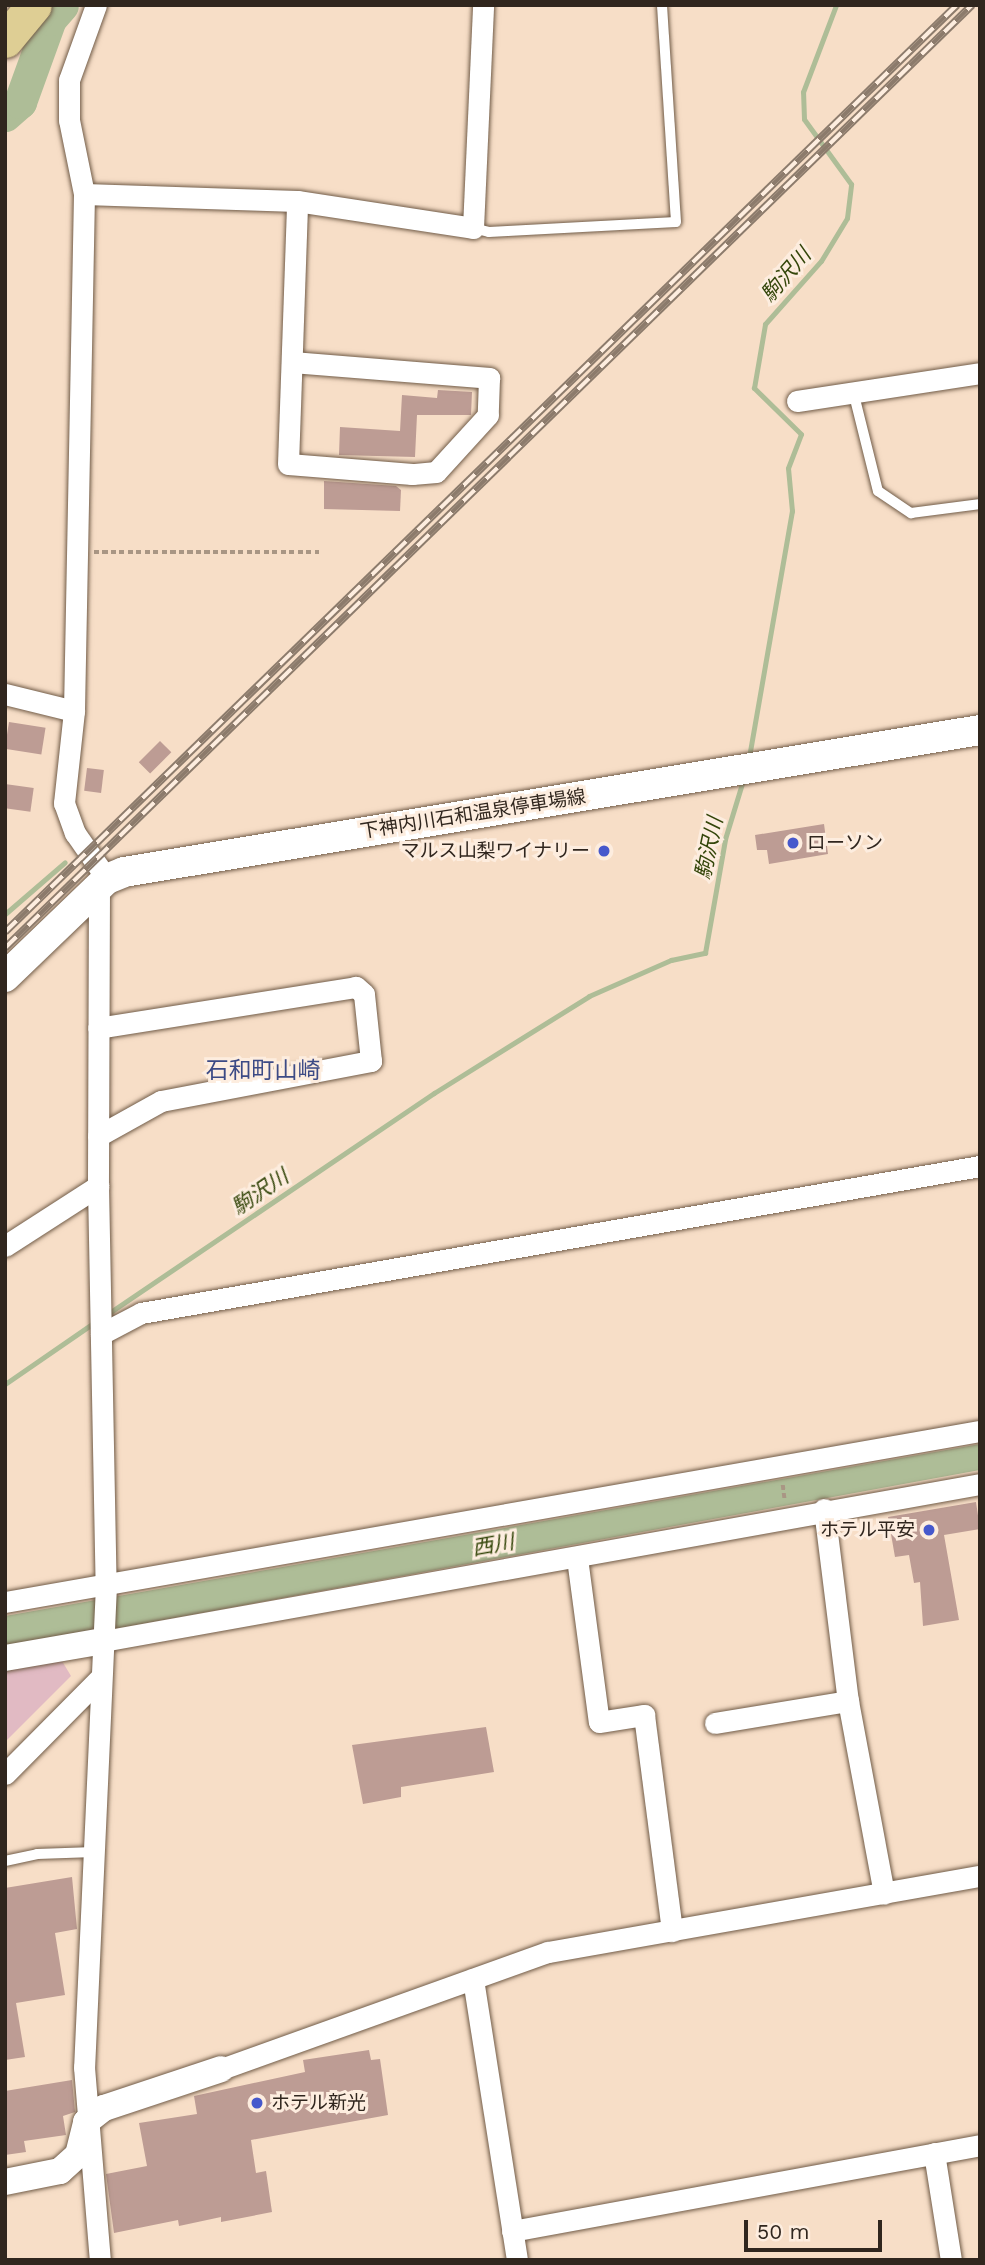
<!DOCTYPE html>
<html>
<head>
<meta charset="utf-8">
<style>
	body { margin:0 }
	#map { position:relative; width:985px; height:2265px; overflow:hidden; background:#f7dec7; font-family:"Work Sans","Noto Sans JP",sans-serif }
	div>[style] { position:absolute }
	.green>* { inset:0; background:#e1bac3 }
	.water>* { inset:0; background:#aebd97 }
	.stream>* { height:5px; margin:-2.5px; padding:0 2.5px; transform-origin:2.5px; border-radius:2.5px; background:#aebd97 }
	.river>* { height:33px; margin:-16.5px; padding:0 16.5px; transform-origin:16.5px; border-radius:16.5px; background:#aebd97 }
	.building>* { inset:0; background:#bd9c94; transform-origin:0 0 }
	.path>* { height:3.5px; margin-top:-1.75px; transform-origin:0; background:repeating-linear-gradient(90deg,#a99684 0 5px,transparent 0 8.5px) }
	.roads { filter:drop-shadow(0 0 2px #715c48) drop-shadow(0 0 2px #715c48) }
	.service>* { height:10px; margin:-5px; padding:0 5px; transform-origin:5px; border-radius:5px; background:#fff }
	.minor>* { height:21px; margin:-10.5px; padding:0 10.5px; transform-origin:10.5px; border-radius:10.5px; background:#fff }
	.tertiary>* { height:26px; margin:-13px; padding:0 13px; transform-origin:13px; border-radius:13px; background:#fff }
	.secondary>* { height:30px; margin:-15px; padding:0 15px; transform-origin:15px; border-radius:15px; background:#fff }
	.trunk>* { height:35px; margin:-17.5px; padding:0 17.5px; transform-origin:17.5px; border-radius:17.5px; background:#dece94 }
	.rail>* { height:8px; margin-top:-4px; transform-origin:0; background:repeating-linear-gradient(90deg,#fdeddf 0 16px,#8c7b6c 0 32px); box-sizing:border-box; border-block:2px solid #8c7b6c }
	.dots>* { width:19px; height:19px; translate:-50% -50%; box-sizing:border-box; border:4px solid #fdeddf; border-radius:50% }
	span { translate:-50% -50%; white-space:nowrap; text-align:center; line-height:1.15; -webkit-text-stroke:6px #fdeddf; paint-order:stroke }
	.street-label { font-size:19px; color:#30261e }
	.poi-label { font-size:19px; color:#30261e }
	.left { translate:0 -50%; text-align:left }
	.right { translate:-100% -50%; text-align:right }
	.water-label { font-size:21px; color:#34460a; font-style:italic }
	.quarter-label { font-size:23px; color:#3c4a85 }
	.frame { position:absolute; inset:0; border:7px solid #30261e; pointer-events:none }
	.scale { position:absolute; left:744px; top:2220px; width:138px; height:32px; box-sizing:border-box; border:4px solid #30261e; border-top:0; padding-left:9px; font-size:21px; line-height:24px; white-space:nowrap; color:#30261e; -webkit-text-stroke:5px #fdeddf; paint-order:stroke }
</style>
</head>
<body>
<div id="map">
	<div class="green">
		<div style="clip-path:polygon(59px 1656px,71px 1676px,5px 1742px,5px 1665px)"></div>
	</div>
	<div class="water">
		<div style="clip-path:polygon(980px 1444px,980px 1470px,5px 1649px,5px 1616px)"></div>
	</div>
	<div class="stream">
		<div style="left:749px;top:757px;width:250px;rotate:-80.1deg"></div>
		<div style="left:792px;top:511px;width:43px;rotate:-95.3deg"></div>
		<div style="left:788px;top:468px;width:36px;rotate:-69deg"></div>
		<div style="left:801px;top:434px;width:66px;rotate:-135.6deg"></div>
		<div style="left:754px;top:388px;width:65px;rotate:-80.2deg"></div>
		<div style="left:765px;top:324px;width:84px;rotate:-48.4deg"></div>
		<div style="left:821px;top:261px;width:50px;rotate:-58.8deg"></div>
		<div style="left:847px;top:218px;width:34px;rotate:-83deg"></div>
		<div style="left:851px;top:184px;width:80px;rotate:-125.9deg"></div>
		<div style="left:804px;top:119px;width:27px;rotate:-92deg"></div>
		<div style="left:803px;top:92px;width:93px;rotate:-69.2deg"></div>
		<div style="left:5px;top:914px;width:79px;rotate:-40.9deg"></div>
		<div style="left:106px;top:1315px;width:396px;rotate:-34.1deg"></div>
		<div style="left:434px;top:1093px;width:183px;rotate:-32deg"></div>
		<div style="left:589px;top:996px;width:90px;rotate:-23.7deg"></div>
		<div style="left:671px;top:960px;width:35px;rotate:-12deg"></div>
		<div style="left:705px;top:953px;width:116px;rotate:-80deg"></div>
		<div style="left:725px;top:839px;width:62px;rotate:-73deg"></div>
		<div style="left:5px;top:1384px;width:109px;rotate:-34.6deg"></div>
	</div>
	<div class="river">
		<div style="left:5px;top:115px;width:20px;rotate:-41deg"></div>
		<div style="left:20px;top:102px;width:88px;rotate:-70.1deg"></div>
		<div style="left:50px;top:19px;width:18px;rotate:-49deg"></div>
	</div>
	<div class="building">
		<div style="clip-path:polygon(438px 390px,472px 392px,471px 415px,417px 415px,415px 457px,339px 455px,340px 427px,400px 431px,402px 395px,437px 398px)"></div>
		<div style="clip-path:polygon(324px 481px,396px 486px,401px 490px,400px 511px,324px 509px)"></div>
		<div style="left:9px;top:722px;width:37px;height:27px;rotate:9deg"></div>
		<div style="left:160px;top:741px;width:16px;height:30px;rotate:45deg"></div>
		<div style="left:87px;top:768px;width:17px;height:23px;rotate:7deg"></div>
		<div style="left:5px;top:784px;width:29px;height:24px;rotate:8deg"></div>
		<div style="clip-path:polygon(824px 824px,828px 854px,769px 864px,767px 850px,757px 850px,755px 835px)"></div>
		<div style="clip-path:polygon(976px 1502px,980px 1529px,944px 1535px,959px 1620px,923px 1626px,920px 1582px,914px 1583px,909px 1555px,895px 1557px,888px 1517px)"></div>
		<div style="clip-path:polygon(486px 1727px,494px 1772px,401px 1787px,401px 1797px,363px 1804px,352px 1745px)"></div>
		<div style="clip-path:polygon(72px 1877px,77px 1929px,55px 1933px,65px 1995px,16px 2003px,25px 2057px,5px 2060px,5px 1888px)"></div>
		<div style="clip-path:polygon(369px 2050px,371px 2060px,380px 2059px,388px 2115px,251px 2140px,256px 2173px,266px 2171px,272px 2212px,221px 2222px,221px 2217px,179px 2226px,178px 2220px,114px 2233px,106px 2174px,147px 2166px,139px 2123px,197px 2114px,194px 2096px,305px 2072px,303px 2060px)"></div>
		<div style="clip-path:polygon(72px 2080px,75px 2112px,63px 2116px,66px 2135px,24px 2141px,26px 2152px,5px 2155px,5px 2091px)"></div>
	</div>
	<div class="path">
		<div style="left:94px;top:552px;width:225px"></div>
		<div style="left:783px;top:1485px;width:16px;rotate:83deg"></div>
	</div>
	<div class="roads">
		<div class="service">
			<div style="left:473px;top:228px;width:16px;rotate:14deg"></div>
			<div style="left:489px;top:232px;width:187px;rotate:-3.1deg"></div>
			<div style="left:676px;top:222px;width:217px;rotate:-93.7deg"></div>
			<div style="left:853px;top:391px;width:103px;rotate:76deg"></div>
			<div style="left:878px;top:491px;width:40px;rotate:34deg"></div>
			<div style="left:911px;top:513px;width:70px;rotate:-7.4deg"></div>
			<div style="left:5px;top:1861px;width:33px;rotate:-12deg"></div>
			<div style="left:37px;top:1854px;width:57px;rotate:-2deg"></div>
		</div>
		<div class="minor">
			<div style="left:96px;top:5px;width:80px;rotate:109.8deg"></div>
			<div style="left:69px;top:80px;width:40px;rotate:90deg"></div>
			<div style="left:69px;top:120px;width:76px;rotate:78.5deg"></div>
			<div style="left:84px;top:194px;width:517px;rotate:91.11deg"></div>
			<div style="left:74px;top:711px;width:93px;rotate:96.2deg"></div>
			<div style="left:64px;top:803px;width:32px;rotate:70deg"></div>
			<div style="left:75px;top:833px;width:56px;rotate:55.2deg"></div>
			<div style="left:84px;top:194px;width:213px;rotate:1.9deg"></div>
			<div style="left:297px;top:201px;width:178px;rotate:8.7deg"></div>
			<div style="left:473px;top:228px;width:223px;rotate:-87.4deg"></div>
			<div style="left:292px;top:362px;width:198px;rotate:4.6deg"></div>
			<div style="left:489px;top:378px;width:37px;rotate:92deg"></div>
			<div style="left:488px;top:415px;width:77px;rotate:132.4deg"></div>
			<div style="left:436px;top:472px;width:24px;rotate:175deg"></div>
			<div style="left:412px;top:474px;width:124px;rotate:-175.4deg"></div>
			<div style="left:288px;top:464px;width:263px;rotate:-88deg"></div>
			<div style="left:797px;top:401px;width:185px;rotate:-8.7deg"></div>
			<div style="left:5px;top:694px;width:71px;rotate:13.8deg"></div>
			<div style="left:99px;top:889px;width:297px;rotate:90.2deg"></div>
			<div style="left:98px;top:1186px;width:399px;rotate:88.9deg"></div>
			<div style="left:106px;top:1585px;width:483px;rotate:92.6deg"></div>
			<div style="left:84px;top:2067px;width:194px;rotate:85.3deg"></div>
			<div style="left:98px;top:1136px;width:72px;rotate:-29.1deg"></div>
			<div style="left:161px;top:1101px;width:214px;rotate:-10.8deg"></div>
			<div style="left:371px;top:1061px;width:67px;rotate:-96deg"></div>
			<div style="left:364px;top:994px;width:11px;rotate:-139deg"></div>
			<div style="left:356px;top:987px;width:261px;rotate:171deg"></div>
			<div style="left:5px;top:1246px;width:111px;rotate:-32.8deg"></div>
			<div style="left:101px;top:1334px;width:45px;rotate:-27.7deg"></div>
			<div style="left:141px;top:1313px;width:852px;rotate:-9.94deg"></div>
			<div style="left:824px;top:1509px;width:193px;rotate:82.9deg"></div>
			<div style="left:848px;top:1701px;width:196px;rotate:79.4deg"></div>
			<div style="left:577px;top:1558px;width:165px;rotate:82.4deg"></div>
			<div style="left:599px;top:1722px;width:46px;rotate:-8.8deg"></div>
			<div style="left:644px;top:1715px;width:218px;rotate:82.6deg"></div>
			<div style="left:5px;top:1602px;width:990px;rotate:-9.95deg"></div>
			<div style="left:103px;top:1641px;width:891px;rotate:-10.15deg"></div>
			<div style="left:715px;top:1723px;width:135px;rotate:-9.4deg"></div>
			<div style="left:5px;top:1774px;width:135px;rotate:-45.3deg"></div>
			<div style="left:473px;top:1979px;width:284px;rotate:81.1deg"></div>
			<div style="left:221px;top:2069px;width:347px;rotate:-19.7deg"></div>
			<div style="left:548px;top:1952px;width:439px;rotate:-10deg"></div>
			<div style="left:934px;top:2153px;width:108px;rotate:81deg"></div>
			<div style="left:512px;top:2231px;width:476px;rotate:-10.4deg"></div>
		</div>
		<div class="tertiary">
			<div style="left:5px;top:1658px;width:99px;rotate:-9.8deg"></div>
			<div style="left:5px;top:2182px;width:56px;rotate:-11.3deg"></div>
			<div style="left:60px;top:2171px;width:24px;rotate:-42deg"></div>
			<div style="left:78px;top:2155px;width:34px;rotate:-76deg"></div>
			<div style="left:86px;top:2122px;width:23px;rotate:-38deg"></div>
			<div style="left:104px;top:2108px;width:123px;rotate:-18.4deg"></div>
		</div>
		<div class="secondary">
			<div style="left:5px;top:977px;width:141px;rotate:-43.9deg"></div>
			<div style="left:107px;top:879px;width:18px;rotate:-22deg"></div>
			<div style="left:124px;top:872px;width:868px;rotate:-9.42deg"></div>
		</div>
		<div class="trunk">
			<div style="left:5px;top:40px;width:45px;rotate:-50.4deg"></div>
		</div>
	</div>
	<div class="rail">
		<div style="left:5px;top:932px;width:1329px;rotate:-44.24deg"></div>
		<div style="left:5px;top:948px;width:1351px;rotate:-44.28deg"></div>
	</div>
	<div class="dots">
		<div style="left:793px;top:843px;background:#4658cc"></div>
		<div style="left:604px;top:851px;background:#4658cc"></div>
		<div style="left:929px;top:1530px;background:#4658cc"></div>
		<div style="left:257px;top:2103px;background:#4658cc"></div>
	</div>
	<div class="street-label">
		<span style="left:473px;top:814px;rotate:-9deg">下神内川石和温泉停車場線</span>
	</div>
	<div class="poi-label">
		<span class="left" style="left:807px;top:843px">ローソン</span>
		<span class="right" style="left:590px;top:851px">マルス山梨ワイナリー</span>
		<span class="right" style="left:915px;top:1530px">ホテル平安</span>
		<span class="left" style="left:271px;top:2103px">ホテル新光</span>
	</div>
	<div class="water-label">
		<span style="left:786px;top:275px;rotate:-49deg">駒沢川</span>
		<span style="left:709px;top:848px;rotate:-78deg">駒沢川</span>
		<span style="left:260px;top:1192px;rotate:-34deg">駒沢川</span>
		<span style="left:493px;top:1545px;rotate:-10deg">西川</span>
	</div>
	<div class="quarter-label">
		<span style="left:263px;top:1071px">石和町山崎</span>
	</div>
	<div class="frame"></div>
	<div class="scale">50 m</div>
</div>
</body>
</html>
